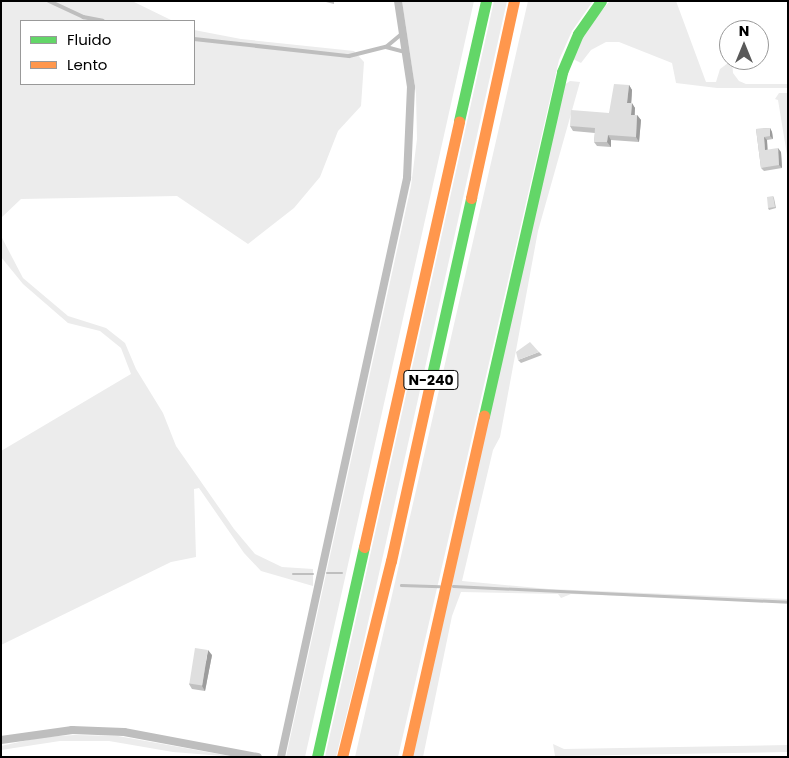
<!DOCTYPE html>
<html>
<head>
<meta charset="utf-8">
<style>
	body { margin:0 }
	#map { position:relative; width:789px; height:758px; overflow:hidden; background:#fff; font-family:Poppins,sans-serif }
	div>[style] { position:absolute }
	.green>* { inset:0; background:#ececec }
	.stream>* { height:2.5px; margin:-1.25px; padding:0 1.25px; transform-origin:1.25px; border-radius:1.25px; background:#bfbfbf }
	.lane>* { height:4px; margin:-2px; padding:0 2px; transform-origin:2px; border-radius:2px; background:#bebebe }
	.street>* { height:8px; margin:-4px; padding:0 4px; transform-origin:4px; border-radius:4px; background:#bebebe }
	.fast>* { height:11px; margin:-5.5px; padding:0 5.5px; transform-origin:5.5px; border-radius:5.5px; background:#63d668 }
	.slow>* { height:11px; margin:-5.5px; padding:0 5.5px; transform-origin:5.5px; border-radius:5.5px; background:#ff974d }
	.wall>* { inset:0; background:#c0c0c0 }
	.shaded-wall>* { inset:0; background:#9c9c9c }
	.building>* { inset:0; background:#dfdfdf; transform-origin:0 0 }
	span { translate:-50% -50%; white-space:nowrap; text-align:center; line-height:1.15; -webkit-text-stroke:4px #fff; paint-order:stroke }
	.shield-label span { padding:1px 4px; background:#fff; border:1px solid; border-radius:4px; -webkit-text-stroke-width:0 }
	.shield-label { font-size:14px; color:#000; font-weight:700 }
	.frame { position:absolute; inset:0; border:2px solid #000; pointer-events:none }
	.legend { position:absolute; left:20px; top:20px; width:175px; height:65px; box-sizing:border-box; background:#fff; border:1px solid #999; margin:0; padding:6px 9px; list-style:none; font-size:15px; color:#000 }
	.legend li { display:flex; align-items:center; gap:10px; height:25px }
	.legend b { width:25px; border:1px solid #999 }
	.north { position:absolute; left:719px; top:20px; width:50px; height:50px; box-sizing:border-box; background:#fff; border:1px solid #999; border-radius:50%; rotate:0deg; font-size:14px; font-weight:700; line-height:20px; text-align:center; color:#000 }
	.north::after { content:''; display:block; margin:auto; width:18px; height:22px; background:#595959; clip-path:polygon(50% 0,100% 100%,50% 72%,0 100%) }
</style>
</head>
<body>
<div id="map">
	<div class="green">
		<div style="clip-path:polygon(1px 1px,132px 1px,173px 21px,21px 21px,21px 84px,194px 84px,194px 30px,241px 39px,354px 51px,364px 62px,361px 106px,338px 131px,320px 177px,294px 208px,248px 244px,177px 196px,21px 199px,1px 218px)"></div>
		<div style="clip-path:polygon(402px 1px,474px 1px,305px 757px,286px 757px,411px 186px,417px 139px,416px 94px)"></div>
		<div style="clip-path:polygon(494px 1px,507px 1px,355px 681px,336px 757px,325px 757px)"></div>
		<div style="clip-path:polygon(528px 1px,593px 1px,572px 31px,559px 60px,398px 757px,355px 757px)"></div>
		<div style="clip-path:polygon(610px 1px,676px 1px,706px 82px,716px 82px,720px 69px,732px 60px,733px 73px,739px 81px,746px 84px,788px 84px,788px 88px,717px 88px,676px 83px,672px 63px,619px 42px,606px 42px,591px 50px,581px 63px,573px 59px,589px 25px)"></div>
		<div style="clip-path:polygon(570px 81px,580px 82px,538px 231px,500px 437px,493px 450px,462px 581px,549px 589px,788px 599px,788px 602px,571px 594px,561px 598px,558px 594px,461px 592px,452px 616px,423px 757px,412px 757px,564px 85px)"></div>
		<div style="clip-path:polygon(779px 93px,788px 93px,788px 161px,778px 100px,775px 99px)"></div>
		<div style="clip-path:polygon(1px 236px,23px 278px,68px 316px,106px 328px,125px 343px,136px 369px,163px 413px,176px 446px,234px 529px,255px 554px,282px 567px,313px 569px,313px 586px,261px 571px,244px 553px,199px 488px,194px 489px,196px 557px,171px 562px,1px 645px,1px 451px,131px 374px,121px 348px,100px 331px,68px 323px,23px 284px,1px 257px)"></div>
		<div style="clip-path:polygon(75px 735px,118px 736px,235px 757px,173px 752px,109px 741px,60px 741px,1px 750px,1px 746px,42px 737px)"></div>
		<div style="clip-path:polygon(553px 744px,564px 749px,788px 745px,788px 752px,555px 756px)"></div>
	</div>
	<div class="stream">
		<div style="left:327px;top:573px;width:15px"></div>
		<div style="left:293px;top:574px;width:20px"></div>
		<div style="left:401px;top:585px;width:38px;rotate:2deg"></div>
		<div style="left:453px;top:586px;width:335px;rotate:2.7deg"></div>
	</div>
	<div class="lane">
		<div style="left:49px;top:1px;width:38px;rotate:25deg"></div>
		<div style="left:83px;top:17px;width:20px;rotate:11deg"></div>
		<div style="left:194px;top:39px;width:156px;rotate:6.3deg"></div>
		<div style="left:349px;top:56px;width:38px;rotate:-14deg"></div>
		<div style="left:386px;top:47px;width:23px;rotate:-40deg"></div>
		<div style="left:386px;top:47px;width:20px;rotate:15deg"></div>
	</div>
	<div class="street">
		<div style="left:1px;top:740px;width:72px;rotate:-8deg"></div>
		<div style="left:72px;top:730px;width:52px;rotate:2.2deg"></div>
		<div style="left:124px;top:732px;width:136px;rotate:10.6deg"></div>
		<div style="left:281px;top:757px;width:593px;rotate:-77.72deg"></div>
		<div style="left:407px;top:178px;width:91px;rotate:-87.5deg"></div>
		<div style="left:411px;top:87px;width:87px;rotate:-98.6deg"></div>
	</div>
	<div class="fast">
		<div style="left:459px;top:121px;width:123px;rotate:-77.3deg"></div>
		<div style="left:429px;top:388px;width:195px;rotate:-77.5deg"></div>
		<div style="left:484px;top:416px;width:353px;rotate:-77.2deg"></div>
		<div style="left:562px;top:72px;width:41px;rotate:-67.2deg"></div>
		<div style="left:578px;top:34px;width:40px;rotate:-55.1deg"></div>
		<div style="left:317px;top:757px;width:215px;rotate:-77.4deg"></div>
	</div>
	<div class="slow">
		<div style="left:471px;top:198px;width:202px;rotate:-77.7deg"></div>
		<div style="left:364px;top:547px;width:436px;rotate:-77.4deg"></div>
		<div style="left:342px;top:757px;width:202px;rotate:-76deg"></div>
		<div style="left:391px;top:561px;width:177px;rotate:-77.6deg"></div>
		<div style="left:407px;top:757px;width:350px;rotate:-77.3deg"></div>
	</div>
	<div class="wall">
		<div style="clip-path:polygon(325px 1px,334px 1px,334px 4px,326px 2px)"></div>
		<div style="clip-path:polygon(629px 85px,632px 90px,631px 103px,635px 108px,635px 115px,637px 115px,641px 120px,639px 142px,611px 140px,611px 147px,597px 146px,594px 142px,595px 133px,573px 131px,570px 126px,609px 113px)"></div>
		<div style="clip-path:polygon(770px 128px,772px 132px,773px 139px,767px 140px,767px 150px,781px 152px,782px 168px,764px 171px,761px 168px,756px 129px)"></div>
		<div style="clip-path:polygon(773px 196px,774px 198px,776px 208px,769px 210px,768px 208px)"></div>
		<div style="clip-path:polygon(539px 352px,542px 355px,521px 363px,518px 360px)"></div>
		<div style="clip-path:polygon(212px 655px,205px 691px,192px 689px,189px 684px)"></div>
	</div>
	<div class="shaded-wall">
		<div style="clip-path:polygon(629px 85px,632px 90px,631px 108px,627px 103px)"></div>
		<div style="clip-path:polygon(632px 103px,635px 108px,634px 120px,631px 115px)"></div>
		<div style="clip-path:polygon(637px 115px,641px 120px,639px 142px,636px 137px)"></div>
		<div style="clip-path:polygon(770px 128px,772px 132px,773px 139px,770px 136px)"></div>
		<div style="clip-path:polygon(608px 135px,611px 140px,611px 147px,607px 142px)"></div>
		<div style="clip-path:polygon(764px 137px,767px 140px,768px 154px,765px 150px)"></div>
		<div style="clip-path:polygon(778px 148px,781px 152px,782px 168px,779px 165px)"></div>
		<div style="clip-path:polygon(208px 650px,212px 655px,205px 691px,202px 686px)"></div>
	</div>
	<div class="building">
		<div style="clip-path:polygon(614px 84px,629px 85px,627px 103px,632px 103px,631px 115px,637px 115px,636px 137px,608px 135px,607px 142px,594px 142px,595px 128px,570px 126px,571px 110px,609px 113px)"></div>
		<div style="clip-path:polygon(770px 128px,770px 136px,764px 137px,765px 150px,778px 148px,779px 165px,761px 168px,756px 129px)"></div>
		<div style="clip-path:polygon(773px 196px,775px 207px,768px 208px,767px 197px)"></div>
		<div style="clip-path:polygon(530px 342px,539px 352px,518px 360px,516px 352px)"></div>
		<div style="left:195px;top:648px;width:13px;height:36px;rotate:9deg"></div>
	</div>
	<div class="shield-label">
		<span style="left:431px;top:380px">N-240</span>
	</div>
	<div class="frame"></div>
	<ul class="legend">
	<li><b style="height:6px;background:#63d668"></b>Fluido</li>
	<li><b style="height:6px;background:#ff974d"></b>Lento</li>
	</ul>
	<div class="north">N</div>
</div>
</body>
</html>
